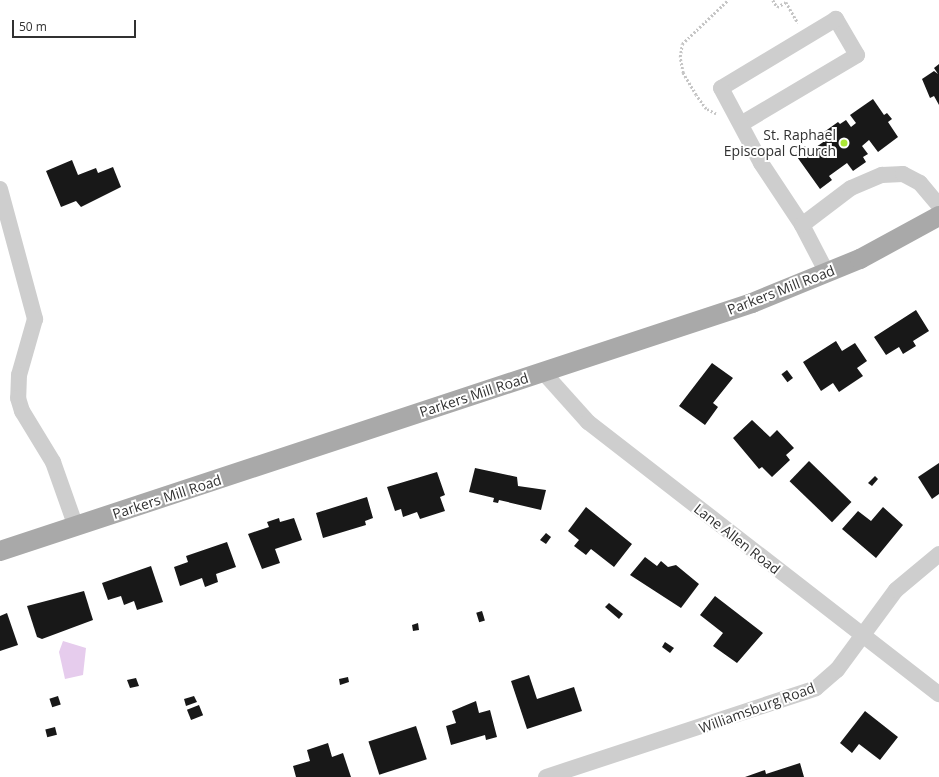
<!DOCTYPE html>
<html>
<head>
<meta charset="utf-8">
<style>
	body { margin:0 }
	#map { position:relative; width:939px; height:777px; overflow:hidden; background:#fff; font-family:"Open Sans",sans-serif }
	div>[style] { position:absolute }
	.water>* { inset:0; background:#e6cced }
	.building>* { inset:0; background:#181818; transform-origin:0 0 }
	.path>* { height:2.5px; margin-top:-1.25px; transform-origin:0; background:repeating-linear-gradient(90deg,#c5c5c5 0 2px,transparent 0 4px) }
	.minor>* { height:16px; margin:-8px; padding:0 8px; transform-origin:8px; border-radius:8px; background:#cecece }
	.major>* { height:20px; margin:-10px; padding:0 10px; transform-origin:10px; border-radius:10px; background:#a9a9a9 }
	.dots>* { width:11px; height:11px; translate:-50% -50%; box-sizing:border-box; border:2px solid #fff; border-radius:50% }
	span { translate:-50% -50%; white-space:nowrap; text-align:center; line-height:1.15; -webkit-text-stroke:4px #fff; paint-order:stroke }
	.poi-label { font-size:14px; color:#313131 }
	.right { translate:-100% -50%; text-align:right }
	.street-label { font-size:14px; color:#313131 }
	.scale { position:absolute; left:12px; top:20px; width:124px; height:18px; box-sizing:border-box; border:2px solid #313131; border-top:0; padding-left:5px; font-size:12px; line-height:14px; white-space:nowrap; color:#313131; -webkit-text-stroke:3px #fff; paint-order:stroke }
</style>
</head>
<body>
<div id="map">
	<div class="water">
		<div style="clip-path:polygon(63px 641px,86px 648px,83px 675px,65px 679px,59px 652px)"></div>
	</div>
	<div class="building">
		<div style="clip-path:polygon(939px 64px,939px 105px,934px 96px,930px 98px,922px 79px,934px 71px,938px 74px,934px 68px)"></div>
		<div style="clip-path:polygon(873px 99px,884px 115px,887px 113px,892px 119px,888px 122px,898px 137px,878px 152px,869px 140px,862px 146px,868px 154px,863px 157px,866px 162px,853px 171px,847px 163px,829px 176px,832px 180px,820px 189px,795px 154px,805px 146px,809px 152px,829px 138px,824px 132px,838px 122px,840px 124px,846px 120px,851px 127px,856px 123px,850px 115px)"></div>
		<div style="clip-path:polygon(72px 160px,78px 175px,96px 168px,98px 173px,113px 167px,121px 187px,81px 207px,76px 201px,61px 207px,46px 171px)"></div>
		<div style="clip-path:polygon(916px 310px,929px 331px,913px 341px,916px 346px,903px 354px,899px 347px,886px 355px,874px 337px)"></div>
		<div style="clip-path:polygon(836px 341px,842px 351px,855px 343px,867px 361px,857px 368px,863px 376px,839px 392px,833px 383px,821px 391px,803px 362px)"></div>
		<div style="clip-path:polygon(712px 363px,733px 378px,713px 403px,718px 407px,705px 425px,679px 406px)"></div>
		<div style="left:787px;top:370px;width:10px;height:7px;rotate:53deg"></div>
		<div style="clip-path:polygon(752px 420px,770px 437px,777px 430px,794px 448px,786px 455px,790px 460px,772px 477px,762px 467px,759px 469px,733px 438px)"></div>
		<div style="left:809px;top:461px;width:59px;height:28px;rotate:44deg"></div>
		<div style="clip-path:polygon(939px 463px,939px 494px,932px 499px,918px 477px)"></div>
		<div style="clip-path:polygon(475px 468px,517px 477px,518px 486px,546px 490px,541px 510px,499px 500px,498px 503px,493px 502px,494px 498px,469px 492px)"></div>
		<div style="clip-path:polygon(437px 472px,445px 495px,440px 497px,445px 511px,420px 519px,417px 512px,403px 517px,401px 509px,395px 511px,387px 487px)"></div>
		<div style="clip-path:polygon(875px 476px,878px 479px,872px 486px,868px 483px)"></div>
		<div style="clip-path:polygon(367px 497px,373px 518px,365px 521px,366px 525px,323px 538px,316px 513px)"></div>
		<div style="clip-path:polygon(586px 507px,632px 544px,614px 567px,591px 549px,586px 555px,574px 546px,579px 540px,568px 531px)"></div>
		<div style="clip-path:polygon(883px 507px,903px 525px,876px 558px,842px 529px,858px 511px,871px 521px)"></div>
		<div style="clip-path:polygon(279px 518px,280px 522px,294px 518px,302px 540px,275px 549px,280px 563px,262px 569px,248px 534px,269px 527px,267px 522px)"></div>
		<div style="clip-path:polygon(546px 533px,551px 537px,546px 544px,540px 540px)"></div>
		<div style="clip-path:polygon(227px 542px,236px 567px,216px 574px,218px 582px,205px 587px,202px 578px,180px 586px,174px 567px,188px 562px,186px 556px)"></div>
		<div style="clip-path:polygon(645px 557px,657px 566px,661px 561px,668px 567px,676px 565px,699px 584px,681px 608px,630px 575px)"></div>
		<div style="clip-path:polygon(151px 566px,163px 602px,137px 610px,134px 601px,124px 605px,121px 596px,108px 600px,102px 583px)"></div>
		<div style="clip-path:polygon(84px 591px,93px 620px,42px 639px,37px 637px,27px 606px)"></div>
		<div style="clip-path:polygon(715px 596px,763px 633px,737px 663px,713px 646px,723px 633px,700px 615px)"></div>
		<div style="clip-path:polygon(609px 603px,623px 614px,619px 619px,605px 607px)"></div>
		<div style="left:482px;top:611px;width:10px;height:6px;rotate:73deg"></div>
		<div style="clip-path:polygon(7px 613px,18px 645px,0 651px,0 616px)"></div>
		<div style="clip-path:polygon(418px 623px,419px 630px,413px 631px,412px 625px)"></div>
		<div style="clip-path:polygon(665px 642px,674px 648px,670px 653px,662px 647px)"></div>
		<div style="clip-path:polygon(529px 675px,537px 699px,574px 687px,582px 711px,527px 729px,511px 681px)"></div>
		<div style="clip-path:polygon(348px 677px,349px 682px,340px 685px,339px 679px)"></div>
		<div style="clip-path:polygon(136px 678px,139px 686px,130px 688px,127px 680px)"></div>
		<div style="left:58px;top:696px;width:9px;height:9px;rotate:72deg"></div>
		<div style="clip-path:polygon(194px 696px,197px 702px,186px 706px,184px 699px)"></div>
		<div style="clip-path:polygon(476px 701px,479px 713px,490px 710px,497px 737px,486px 740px,485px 735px,451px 745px,446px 726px,456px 723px,452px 711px)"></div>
		<div style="left:199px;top:705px;width:11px;height:13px;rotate:68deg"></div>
		<div style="clip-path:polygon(865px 711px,898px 737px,880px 760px,859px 744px,852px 753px,840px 743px)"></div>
		<div style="left:416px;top:726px;width:35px;height:50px;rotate:72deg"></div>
		<div style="left:55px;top:727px;width:8px;height:10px;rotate:76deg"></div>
		<div style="clip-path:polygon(328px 743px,332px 757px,343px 753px,351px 777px,296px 777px,293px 766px,310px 761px,307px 750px)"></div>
		<div style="clip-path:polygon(800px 763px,804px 777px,745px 777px,765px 770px,766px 774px)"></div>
	</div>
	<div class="path">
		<div style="left:773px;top:0;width:8px;rotate:60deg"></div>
		<div style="left:777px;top:7px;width:10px;rotate:-29deg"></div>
		<div style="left:786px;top:2px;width:24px;rotate:60deg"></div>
		<div style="left:716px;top:114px;width:11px;rotate:-153deg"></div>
		<div style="left:706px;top:109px;width:17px;rotate:-126deg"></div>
		<div style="left:696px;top:95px;width:26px;rotate:-121deg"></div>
		<div style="left:683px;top:73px;width:16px;rotate:-101deg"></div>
		<div style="left:680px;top:57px;width:13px;rotate:-81deg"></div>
		<div style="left:682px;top:44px;width:64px;rotate:-43.7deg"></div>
	</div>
	<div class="minor">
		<div style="left:741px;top:124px;width:135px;rotate:-30.7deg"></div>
		<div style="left:857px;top:55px;width:42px;rotate:-120.3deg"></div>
		<div style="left:836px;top:19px;width:134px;rotate:149deg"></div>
		<div style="left:721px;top:88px;width:85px;rotate:61.9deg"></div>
		<div style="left:761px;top:163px;width:74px;rotate:56.5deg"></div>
		<div style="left:802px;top:225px;width:54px;rotate:62.5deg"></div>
		<div style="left:0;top:189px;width:135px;rotate:74.9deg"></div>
		<div style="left:35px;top:319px;width:58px;rotate:105.9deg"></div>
		<div style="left:19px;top:375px;width:23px;rotate:92deg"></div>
		<div style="left:18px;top:398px;width:14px;rotate:73deg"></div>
		<div style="left:22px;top:411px;width:60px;rotate:58.7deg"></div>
		<div style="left:53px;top:462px;width:69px;rotate:70.5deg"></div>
		<div style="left:802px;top:225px;width:61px;rotate:-37.1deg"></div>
		<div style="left:851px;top:188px;width:34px;rotate:-23deg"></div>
		<div style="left:882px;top:175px;width:21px;rotate:-3deg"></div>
		<div style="left:903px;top:174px;width:19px;rotate:28deg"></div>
		<div style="left:920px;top:183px;width:30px;rotate:50deg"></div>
		<div style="left:544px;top:373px;width:66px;rotate:48.1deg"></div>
		<div style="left:588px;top:422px;width:444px;rotate:37.8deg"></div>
		<div style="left:546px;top:777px;width:284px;rotate:-18.2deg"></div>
		<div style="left:816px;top:688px;width:28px;rotate:-41deg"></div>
		<div style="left:837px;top:670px;width:99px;rotate:-53.6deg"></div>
		<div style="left:896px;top:590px;width:56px;rotate:-39.9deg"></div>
	</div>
	<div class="major">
		<div style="left:0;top:551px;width:792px;rotate:-18.25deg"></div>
		<div style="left:752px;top:303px;width:117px;rotate:-22.2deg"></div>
		<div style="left:860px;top:259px;width:90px;rotate:-28.6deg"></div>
	</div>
	<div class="dots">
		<div style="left:844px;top:143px;background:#abe735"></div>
	</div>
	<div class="poi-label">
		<span class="right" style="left:836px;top:143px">St. Raphael<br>Episcopal Church</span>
	</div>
	<div class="street-label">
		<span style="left:781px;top:290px;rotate:-21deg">Parkers Mill Road</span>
		<span style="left:474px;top:395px;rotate:-18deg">Parkers Mill Road</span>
		<span style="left:167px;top:497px;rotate:-18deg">Parkers Mill Road</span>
		<span style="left:737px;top:539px;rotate:38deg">Lane Allen Road</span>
		<span style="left:757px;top:708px;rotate:-20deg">Williamsburg Road</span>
	</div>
	<div class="scale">50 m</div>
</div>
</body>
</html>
